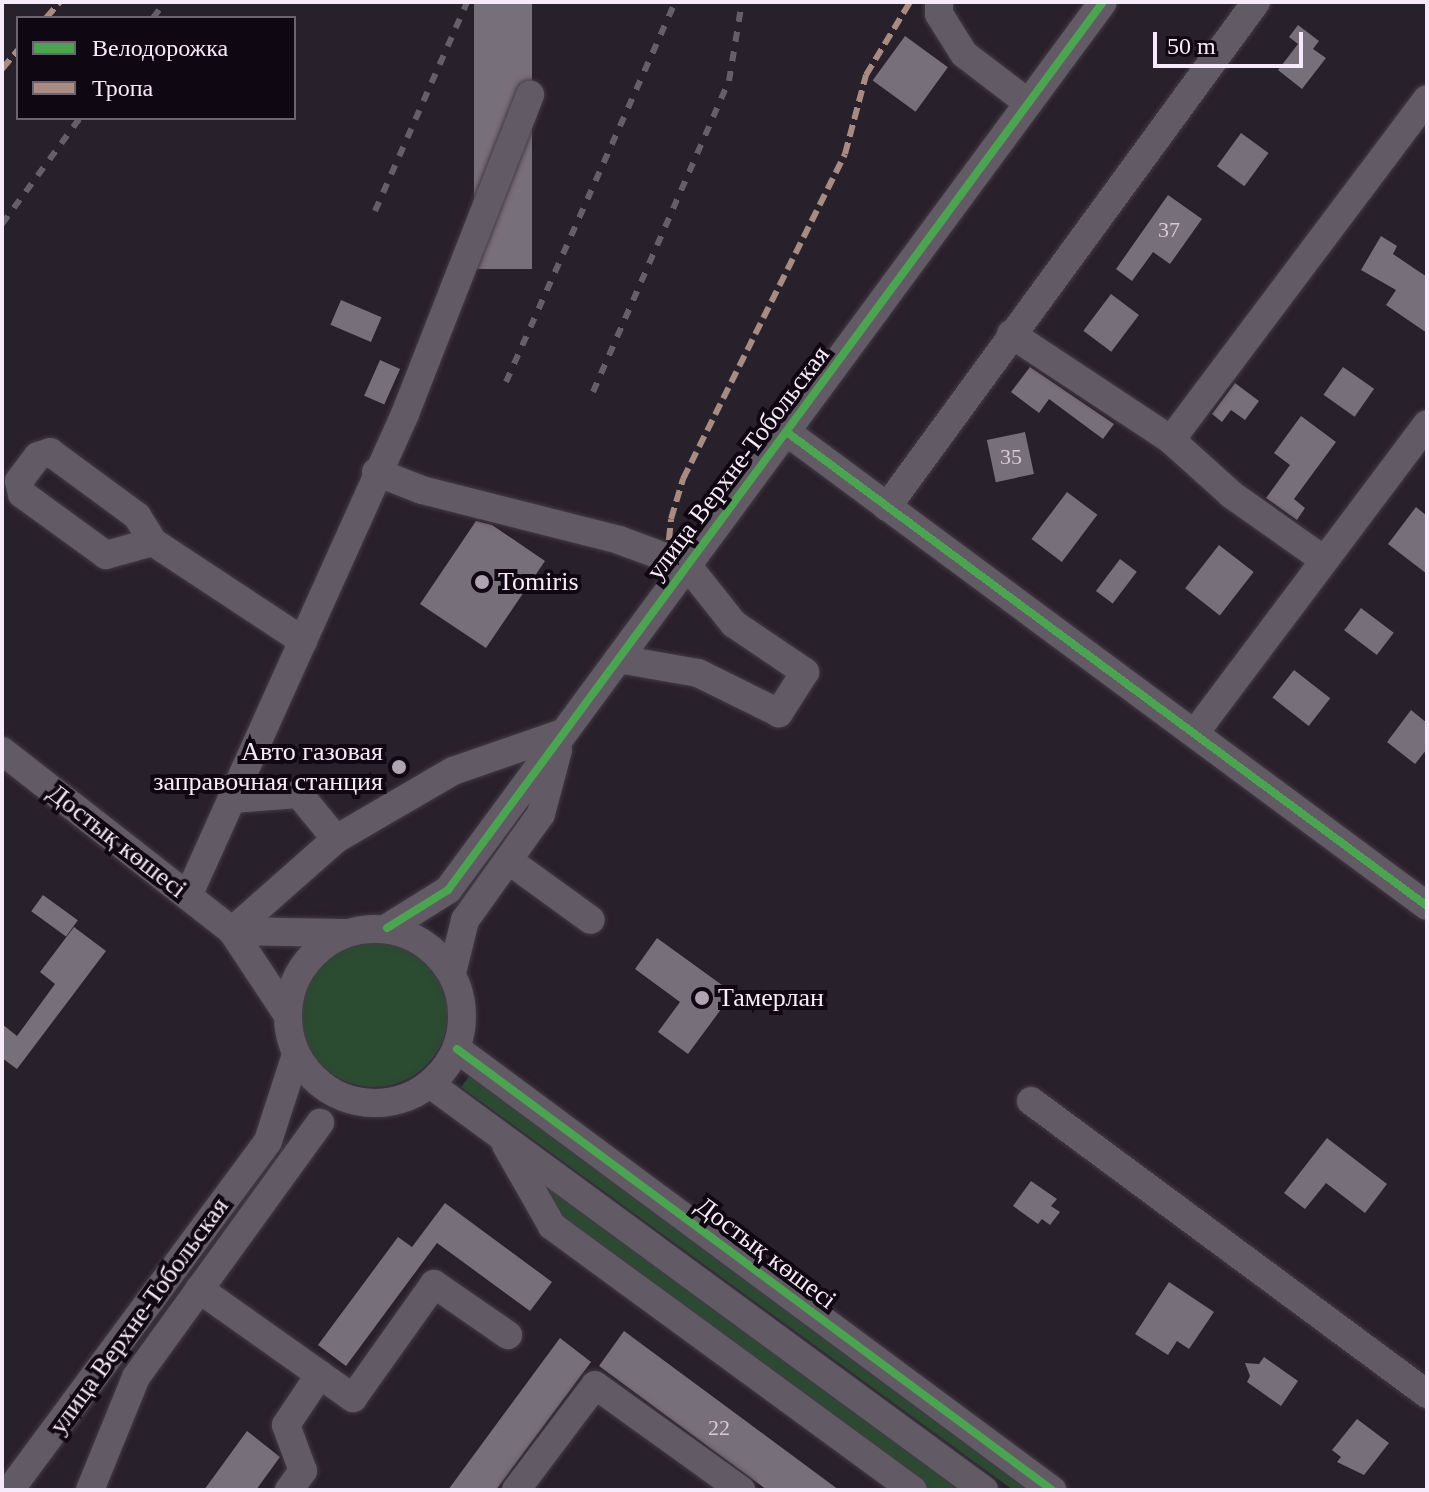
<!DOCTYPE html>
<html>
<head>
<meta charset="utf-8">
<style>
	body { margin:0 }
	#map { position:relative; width:1429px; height:1492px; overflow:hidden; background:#28202b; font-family:"Times New Roman",serif }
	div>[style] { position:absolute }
	.green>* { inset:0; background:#2b4c31 }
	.round { border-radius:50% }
	.building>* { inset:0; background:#776f7a; transform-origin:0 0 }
	.roads { filter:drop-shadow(0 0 2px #423b45) drop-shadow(0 0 2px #423b45) }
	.minor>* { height:28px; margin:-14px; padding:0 14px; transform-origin:14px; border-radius:14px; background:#625b65 }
	.minor>.ring { margin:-14px; padding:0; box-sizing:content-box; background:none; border:28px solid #625b65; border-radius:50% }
	.rail>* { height:6px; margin-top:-3px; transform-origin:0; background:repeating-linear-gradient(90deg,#655f68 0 10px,transparent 0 20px) }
	.quiet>* { height:6px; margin-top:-3px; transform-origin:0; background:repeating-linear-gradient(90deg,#a88b81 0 12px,transparent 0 18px) }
	.cycleway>* { height:8px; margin:-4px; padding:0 4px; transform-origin:4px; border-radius:4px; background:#4ca352 }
	.dots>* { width:22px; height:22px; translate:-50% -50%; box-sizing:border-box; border:4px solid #0f0812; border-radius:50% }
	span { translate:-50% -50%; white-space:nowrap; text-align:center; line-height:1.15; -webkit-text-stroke:8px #0f0812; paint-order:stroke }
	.number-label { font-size:22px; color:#d6ccda }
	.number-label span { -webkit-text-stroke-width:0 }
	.street-label { font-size:26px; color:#f6ebfa }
	.poi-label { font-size:26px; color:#f6ebfa }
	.left { translate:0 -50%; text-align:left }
	.right { translate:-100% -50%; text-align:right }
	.frame { position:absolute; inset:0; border:4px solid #f6ebfa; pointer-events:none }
	.legend { position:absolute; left:16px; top:16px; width:280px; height:104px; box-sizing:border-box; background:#0f0812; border:2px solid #6b636f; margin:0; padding:10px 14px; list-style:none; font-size:24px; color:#f6ebfa }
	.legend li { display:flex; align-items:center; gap:16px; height:40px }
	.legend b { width:40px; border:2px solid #6b636f }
	.scale { position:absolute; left:1153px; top:32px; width:150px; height:36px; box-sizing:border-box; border:4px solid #f6ebfa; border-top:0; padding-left:10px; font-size:24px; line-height:28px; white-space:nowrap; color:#f6ebfa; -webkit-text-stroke:6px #0f0812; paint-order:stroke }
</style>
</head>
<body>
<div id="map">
	<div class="green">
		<div class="round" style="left:300px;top:939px;width:148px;height:148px"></div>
		<div style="clip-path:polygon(476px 1067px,1037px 1490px,1013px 1490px,461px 1087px)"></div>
		<div style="clip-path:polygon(530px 1170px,965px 1490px,926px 1490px,557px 1217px)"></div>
	</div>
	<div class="building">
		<div style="left:474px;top:2px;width:58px;height:267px"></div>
		<div style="clip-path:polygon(1298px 25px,1319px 41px,1313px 49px,1326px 58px,1302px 89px,1278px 70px,1298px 44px,1289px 37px)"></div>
		<div style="left:905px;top:36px;width:53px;height:55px;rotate:36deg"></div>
		<div style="left:1241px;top:133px;width:34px;height:41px;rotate:36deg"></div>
		<div style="clip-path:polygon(1168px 195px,1202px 219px,1170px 264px,1153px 252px,1132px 281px,1116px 269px)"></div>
		<div style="clip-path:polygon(1381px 236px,1397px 246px,1393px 254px,1427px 277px,1427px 333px,1386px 305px,1396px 290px,1361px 270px)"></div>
		<div style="left:1111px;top:294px;width:35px;height:46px;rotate:37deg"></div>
		<div style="left:341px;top:300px;width:44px;height:27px;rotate:23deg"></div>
		<div style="left:380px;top:360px;width:22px;height:39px;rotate:24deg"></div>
		<div style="clip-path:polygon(1030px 367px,1114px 424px,1103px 439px,1049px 399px,1039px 413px,1011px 392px)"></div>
		<div style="left:1343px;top:367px;width:38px;height:34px;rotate:35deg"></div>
		<div style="clip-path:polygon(1235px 383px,1259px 401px,1245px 420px,1231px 410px,1222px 422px,1212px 414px)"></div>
		<div style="clip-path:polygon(1301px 416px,1336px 442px,1294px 499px,1305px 508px,1297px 520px,1266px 498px,1290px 465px,1274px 453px)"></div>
		<div style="left:1025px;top:432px;width:43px;height:39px;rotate:78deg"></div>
		<div style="left:1067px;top:492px;width:38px;height:59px;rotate:37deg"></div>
		<div style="clip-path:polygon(1416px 507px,1427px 516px,1427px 574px,1388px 544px)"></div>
		<div style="clip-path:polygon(476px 521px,492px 525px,545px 561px,486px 648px,420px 604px)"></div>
		<div style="left:1219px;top:545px;width:44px;height:55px;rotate:38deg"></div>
		<div style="left:1120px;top:559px;width:21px;height:40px;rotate:37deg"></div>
		<div style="left:1361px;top:608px;width:41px;height:28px;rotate:37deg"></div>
		<div style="left:1294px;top:670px;width:46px;height:35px;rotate:38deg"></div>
		<div style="clip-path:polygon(1411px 710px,1427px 723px,1427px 749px,1415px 764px,1387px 742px)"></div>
		<div style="left:43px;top:895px;width:43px;height:20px;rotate:36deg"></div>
		<div style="clip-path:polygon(74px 927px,106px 951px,17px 1069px,2px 1058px,2px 1024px,17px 1036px,55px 984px,40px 972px)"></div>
		<div style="clip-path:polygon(657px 938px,733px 993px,688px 1054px,658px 1032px,680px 1002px,635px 969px)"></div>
		<div style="clip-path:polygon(1327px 1138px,1387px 1184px,1365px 1213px,1326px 1183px,1305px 1209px,1284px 1193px)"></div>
		<div style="clip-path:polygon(1031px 1181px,1057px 1199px,1051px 1206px,1060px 1212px,1050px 1225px,1042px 1219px,1038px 1224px,1013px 1206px)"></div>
		<div style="clip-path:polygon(445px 1203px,552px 1282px,530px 1311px,437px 1243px,346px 1366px,318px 1345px,398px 1237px,412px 1247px)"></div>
		<div style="clip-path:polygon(1169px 1282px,1214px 1312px,1189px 1349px,1177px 1341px,1168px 1355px,1135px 1334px)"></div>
		<div style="clip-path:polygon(624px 1331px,839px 1490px,767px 1490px,599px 1366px)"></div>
		<div style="clip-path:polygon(560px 1338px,591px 1362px,496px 1490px,448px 1490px)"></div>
		<div style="clip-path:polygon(1264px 1357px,1298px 1381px,1281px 1406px,1247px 1382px,1250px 1376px,1245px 1363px,1259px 1364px)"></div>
		<div style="clip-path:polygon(1357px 1419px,1389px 1443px,1364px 1475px,1337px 1462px,1341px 1457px,1332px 1450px)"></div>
		<div style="clip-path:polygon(247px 1431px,280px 1457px,256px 1490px,204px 1490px)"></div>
	</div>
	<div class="roads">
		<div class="minor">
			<div style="left:939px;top:2px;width:12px;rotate:90deg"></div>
			<div style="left:939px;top:14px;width:47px;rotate:58deg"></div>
			<div style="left:964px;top:54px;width:81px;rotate:37.4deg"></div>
			<div style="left:1011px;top:334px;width:192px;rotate:33.5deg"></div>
			<div style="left:1171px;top:440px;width:426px;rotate:-53.1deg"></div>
			<div style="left:788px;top:433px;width:795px;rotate:36.51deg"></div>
			<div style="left:1171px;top:440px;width:82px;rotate:42deg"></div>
			<div style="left:1232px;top:495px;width:113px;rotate:35.2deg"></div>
			<div style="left:376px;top:472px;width:49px;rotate:21.4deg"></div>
			<div style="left:422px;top:490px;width:203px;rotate:14.2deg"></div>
			<div style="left:619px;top:540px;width:72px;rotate:20.2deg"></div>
			<div style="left:687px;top:565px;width:75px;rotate:51.5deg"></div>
			<div style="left:734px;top:624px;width:86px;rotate:34.1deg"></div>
			<div style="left:805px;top:672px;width:49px;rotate:122.4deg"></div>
			<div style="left:779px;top:713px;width:90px;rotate:-153.7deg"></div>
			<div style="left:698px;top:673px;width:81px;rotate:-170.1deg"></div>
			<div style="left:887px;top:507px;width:625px;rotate:-53.84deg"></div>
			<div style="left:153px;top:542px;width:49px;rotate:164.5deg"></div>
			<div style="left:106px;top:555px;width:104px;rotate:-144deg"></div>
			<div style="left:22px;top:494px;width:13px;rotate:-103deg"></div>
			<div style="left:19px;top:481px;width:31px;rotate:-53deg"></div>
			<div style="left:38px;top:456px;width:13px;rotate:-18deg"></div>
			<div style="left:50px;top:452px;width:108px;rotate:36.3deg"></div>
			<div style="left:137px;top:516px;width:31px;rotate:58deg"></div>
			<div style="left:153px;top:542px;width:180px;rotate:33.4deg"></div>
			<div style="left:1195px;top:733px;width:386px;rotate:-53.1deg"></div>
			<div style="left:2px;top:751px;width:292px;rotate:38deg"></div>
			<div style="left:232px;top:931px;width:100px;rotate:56.5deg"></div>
			<div style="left:232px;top:799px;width:67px;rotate:-4.3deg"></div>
			<div style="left:299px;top:794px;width:58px;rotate:50.6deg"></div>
			<div style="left:508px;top:860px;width:102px;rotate:35.9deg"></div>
			<div style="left:188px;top:896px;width:529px;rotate:-65.76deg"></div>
			<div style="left:405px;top:414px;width:343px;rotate:-68.6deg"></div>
			<div style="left:387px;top:928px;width:72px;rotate:-31.9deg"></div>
			<div style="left:448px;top:890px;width:1103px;rotate:-53.59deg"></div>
			<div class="ring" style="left:288px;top:929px;width:146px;height:146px"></div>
			<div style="left:232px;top:931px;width:139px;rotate:-41.5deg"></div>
			<div style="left:336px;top:839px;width:135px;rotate:-30.2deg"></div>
			<div style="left:453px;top:771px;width:116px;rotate:-19.1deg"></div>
			<div style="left:232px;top:931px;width:111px;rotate:1deg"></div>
			<div style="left:452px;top:973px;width:55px;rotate:-76.2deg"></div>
			<div style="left:465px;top:920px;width:130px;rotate:-54.4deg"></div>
			<div style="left:541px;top:814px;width:66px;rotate:-75.1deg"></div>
			<div style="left:457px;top:1049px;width:741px;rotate:36.54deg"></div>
			<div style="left:430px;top:1084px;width:687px;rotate:36.24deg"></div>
			<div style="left:1031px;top:1101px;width:493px;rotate:36.5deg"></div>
			<div style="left:506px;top:1145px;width:93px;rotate:60.4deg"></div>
			<div style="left:552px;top:1226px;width:447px;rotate:36.2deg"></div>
			<div style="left:199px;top:1289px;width:189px;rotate:35.3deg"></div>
			<div style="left:353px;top:1398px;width:140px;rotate:-54.6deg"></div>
			<div style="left:434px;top:1284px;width:90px;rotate:34.6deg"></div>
			<div style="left:10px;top:1490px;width:434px;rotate:-53.5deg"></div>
			<div style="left:268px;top:1141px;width:90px;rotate:-72deg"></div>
			<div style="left:90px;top:1490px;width:122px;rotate:-67.8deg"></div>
			<div style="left:136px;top:1377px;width:314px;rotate:-54.1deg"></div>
			<div style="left:289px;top:1490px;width:24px;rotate:-54deg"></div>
			<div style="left:303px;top:1471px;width:49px;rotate:-110.3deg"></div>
			<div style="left:286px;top:1425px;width:61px;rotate:-56.3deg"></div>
			<div style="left:516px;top:1490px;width:131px;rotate:-53deg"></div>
			<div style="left:595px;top:1385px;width:180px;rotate:35.7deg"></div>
		</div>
	</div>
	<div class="rail">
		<div style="left:153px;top:18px;width:20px;rotate:-53deg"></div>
		<div style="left:375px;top:211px;width:228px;rotate:-66.2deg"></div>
		<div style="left:2px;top:224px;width:132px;rotate:-53.7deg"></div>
		<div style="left:506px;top:382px;width:416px;rotate:-66deg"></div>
		<div style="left:593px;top:392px;width:339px;rotate:-66.4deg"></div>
		<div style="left:729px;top:81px;width:80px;rotate:-80.7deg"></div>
	</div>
	<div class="quiet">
		<div style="left:46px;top:18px;width:21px;rotate:-49deg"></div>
		<div style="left:2px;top:69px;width:25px;rotate:-50deg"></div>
		<div style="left:667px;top:558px;width:39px;rotate:-84deg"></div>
		<div style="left:671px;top:519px;width:42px;rotate:-73.3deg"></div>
		<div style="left:683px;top:479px;width:363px;rotate:-63.5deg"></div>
		<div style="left:845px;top:154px;width:82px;rotate:-75.1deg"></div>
		<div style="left:866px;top:75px;width:85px;rotate:-58.9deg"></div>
	</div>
	<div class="cycleway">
		<div style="left:788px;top:433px;width:795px;rotate:36.51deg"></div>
		<div style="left:387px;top:928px;width:72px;rotate:-31.9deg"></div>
		<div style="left:448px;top:890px;width:1103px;rotate:-53.59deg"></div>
		<div style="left:457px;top:1049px;width:741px;rotate:36.54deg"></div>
	</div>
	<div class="dots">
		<div style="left:482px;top:582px;background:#aea4b2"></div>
		<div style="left:399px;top:767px;background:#aea4b2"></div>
		<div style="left:702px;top:998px;background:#aea4b2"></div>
	</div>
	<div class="number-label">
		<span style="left:1169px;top:230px">37</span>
		<span style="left:1011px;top:457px">35</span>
		<span style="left:719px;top:1428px">22</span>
	</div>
	<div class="street-label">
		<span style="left:738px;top:463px;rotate:-53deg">улица Верхне-Тобольская</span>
		<span style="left:117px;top:841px;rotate:38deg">Достық көшесі</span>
		<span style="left:766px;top:1253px;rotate:37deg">Достық көшесі</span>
		<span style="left:139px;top:1316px;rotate:-54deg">улица Верхне-Тобольская</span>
	</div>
	<div class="poi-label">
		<span class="left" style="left:498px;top:582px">Tomiris</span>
		<span class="right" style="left:383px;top:767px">Авто газовая<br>заправочная станция</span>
		<span class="left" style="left:718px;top:998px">Тамерлан</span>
	</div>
	<div class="frame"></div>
	<ul class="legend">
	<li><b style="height:10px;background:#4ca352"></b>Велодорожка</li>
	<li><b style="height:10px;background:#a88b81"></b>Тропа</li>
	</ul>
	<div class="scale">50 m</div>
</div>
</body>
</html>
